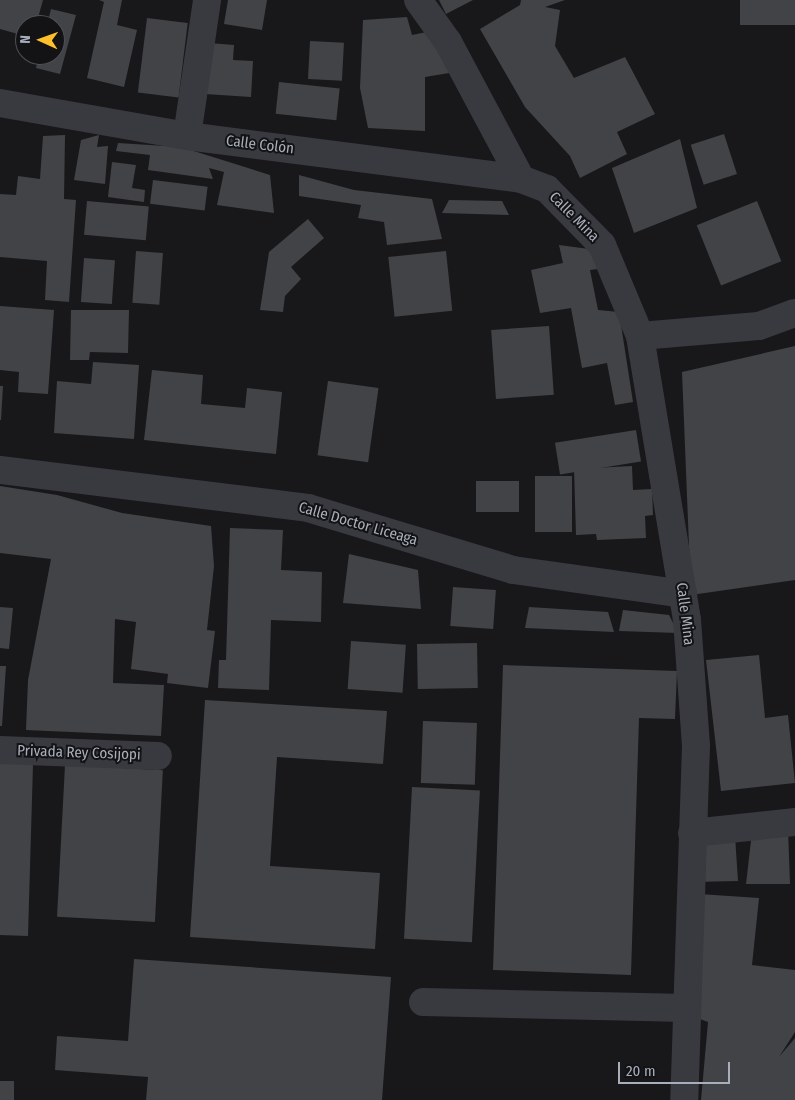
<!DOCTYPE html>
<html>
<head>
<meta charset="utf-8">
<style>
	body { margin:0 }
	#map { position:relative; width:795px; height:1100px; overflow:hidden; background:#18181a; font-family:"Fira Sans Condensed",sans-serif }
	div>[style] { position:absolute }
	.building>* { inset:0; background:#424347; transform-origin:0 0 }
	.minor>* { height:28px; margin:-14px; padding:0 14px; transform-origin:14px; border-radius:14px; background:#393940 }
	span { translate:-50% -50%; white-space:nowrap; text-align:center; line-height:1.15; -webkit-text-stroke:4px #131315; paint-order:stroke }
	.street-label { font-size:15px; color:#a9aebb }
	.north { position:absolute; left:15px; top:15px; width:50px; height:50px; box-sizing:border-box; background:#131315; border:1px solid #4f5157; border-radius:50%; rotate:272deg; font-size:14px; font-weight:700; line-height:20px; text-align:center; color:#a9aebb }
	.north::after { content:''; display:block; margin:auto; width:18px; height:22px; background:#ffbf2b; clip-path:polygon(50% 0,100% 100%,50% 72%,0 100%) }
	.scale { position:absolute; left:618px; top:1062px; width:112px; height:22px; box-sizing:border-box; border:2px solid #a9aebb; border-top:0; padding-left:6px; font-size:15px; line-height:18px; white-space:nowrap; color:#a9aebb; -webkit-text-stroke:4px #131315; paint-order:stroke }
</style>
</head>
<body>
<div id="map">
	<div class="building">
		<div style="clip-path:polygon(0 0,43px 0,36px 25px,25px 25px,25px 36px,0 29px)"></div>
		<div style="clip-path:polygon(99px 0,122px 0,117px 25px,137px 30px,124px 87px,87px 78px,104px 2px)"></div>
		<div style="clip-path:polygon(228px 0,267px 0,262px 30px,224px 24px)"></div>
		<div style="clip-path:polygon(439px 0,473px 0,446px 14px)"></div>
		<div style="clip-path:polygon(521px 0,565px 0,545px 7px,560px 10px,555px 46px,574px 78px,625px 57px,655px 114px,617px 132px,627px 154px,580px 178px,570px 156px,525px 107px,480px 29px,520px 5px)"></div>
		<div style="left:740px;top:0;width:55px;height:25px"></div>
		<div style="clip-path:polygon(51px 9px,76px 15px,60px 74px,36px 68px,39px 55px,55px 55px,55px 25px,47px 25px)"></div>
		<div style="clip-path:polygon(407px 17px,412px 35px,436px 30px,455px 72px,425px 77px,425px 131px,368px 128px,360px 88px,363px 20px)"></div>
		<div style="left:147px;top:18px;width:41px;height:75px;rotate:7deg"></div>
		<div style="left:310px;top:41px;width:34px;height:38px;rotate:3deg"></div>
		<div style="clip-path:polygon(209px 43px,234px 45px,233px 60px,253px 61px,251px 97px,205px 94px)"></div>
		<div style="left:279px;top:82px;width:61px;height:32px;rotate:6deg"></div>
		<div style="left:724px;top:134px;width:42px;height:35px;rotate:72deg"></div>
		<div style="clip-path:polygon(65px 135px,64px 199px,76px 200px,69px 302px,45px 300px,47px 261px,0 257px,0 194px,16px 195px,18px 176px,40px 179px,43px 136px)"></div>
		<div style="clip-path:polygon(99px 135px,97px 147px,108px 146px,105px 184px,74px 180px,81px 140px)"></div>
		<div style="clip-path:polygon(680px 139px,697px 208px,634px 233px,612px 168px)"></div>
		<div style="clip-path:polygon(118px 143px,181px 147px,270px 175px,274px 213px,217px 205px,224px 172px,209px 168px,213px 179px,148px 170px,150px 155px,116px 151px)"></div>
		<div style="clip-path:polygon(112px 162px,136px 165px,132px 188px,145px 190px,144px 202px,108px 197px)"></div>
		<div style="clip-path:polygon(299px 175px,354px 190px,432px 199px,442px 239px,387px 245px,384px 222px,358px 218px,361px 205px,299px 196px)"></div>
		<div style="left:153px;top:180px;width:55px;height:24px;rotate:7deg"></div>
		<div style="clip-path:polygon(449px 200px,502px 201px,509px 215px,442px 213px)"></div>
		<div style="left:87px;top:201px;width:62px;height:34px;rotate:5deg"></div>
		<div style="left:757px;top:201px;width:65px;height:65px;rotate:68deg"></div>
		<div style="clip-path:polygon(308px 219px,324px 238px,291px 267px,301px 279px,285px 296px,283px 312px,260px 310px,269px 252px)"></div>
		<div style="clip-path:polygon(559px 245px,589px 249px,598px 269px,590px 270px,598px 310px,619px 312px,633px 402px,615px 405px,607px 363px,582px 368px,571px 308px,540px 313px,531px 270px,563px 263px)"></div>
		<div style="left:136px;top:251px;width:27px;height:52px;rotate:4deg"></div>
		<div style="left:446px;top:251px;width:60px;height:58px;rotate:84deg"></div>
		<div style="left:84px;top:258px;width:31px;height:44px;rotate:4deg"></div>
		<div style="clip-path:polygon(0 306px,54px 310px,48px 394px,18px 392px,19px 372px,0 370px)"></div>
		<div style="clip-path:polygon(71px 310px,129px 310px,128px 353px,90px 352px,89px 360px,70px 360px)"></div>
		<div style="left:549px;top:326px;width:69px;height:58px;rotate:86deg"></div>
		<div style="clip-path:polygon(795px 346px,795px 580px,691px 595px,682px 372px)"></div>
		<div style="clip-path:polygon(93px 362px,139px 365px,134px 439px,54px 433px,57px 381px,91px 384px)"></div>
		<div style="clip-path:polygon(152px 370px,203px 375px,201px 404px,245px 408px,247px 388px,282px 392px,276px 454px,144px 440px)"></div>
		<div style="left:328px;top:381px;width:51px;height:75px;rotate:8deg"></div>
		<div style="clip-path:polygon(0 386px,3px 386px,1px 420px,0 420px)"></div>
		<div style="left:636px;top:430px;width:32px;height:82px;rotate:81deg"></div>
		<div style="clip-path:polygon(632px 466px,633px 490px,652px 489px,653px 515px,645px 516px,646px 538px,597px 540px,596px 534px,576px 535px,574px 469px)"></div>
		<div style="left:535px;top:476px;width:37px;height:56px"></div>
		<div style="left:476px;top:481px;width:43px;height:31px"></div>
		<div style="clip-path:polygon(0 486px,57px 495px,122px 513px,211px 526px,214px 566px,207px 630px,215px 631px,208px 688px,167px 683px,168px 674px,131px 669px,136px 622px,115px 619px,113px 683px,164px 685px,161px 736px,26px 730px,28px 680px,51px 559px,0 553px)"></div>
		<div style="clip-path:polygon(230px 528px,283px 530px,281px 570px,322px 572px,321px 622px,271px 620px,269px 690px,218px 688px,219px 660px,226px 660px)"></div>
		<div style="clip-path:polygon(349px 554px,418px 570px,421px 609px,343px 603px)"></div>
		<div style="left:453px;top:587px;width:43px;height:39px;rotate:4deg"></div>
		<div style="clip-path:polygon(0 607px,13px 608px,9px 649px,0 648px)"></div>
		<div style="clip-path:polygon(529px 607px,608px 612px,614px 632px,525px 628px)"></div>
		<div style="clip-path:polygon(623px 610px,669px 615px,678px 633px,619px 631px)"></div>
		<div style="left:351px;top:641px;width:55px;height:48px;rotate:4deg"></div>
		<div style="left:477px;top:643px;width:45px;height:60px;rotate:89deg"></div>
		<div style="clip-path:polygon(759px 655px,765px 718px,788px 715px,795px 783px,721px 791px,706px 660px)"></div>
		<div style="clip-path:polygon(503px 665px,677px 671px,675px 719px,639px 718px,631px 975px,493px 970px)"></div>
		<div style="clip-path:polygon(0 666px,6px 666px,2px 726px,0 726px)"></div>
		<div style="clip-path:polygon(205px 700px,387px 711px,383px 764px,277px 757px,270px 866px,380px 873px,375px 949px,190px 937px)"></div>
		<div style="left:423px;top:721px;width:54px;height:62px;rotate:2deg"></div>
		<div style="clip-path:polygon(0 763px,33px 764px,28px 936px,0 935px)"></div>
		<div style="left:65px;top:765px;width:98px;height:152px;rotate:3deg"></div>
		<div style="left:412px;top:787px;width:68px;height:152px;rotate:3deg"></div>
		<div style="clip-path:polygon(788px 829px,790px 884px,746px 884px,752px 832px)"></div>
		<div style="clip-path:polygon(735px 836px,738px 881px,694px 882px,700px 838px)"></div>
		<div style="clip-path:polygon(699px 894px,759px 898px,752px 965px,795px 970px,795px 1032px,779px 1057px,795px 1038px,795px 1100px,701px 1100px,708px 1022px,700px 1019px)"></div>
		<div style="clip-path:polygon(134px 959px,391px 977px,382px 1100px,146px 1100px,148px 1077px,55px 1070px,57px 1036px,128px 1041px)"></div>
		<div style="left:0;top:1081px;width:14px;height:19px"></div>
	</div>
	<div class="minor">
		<div style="left:418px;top:0;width:52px;rotate:54.5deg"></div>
		<div style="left:448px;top:42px;width:155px;rotate:61.9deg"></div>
		<div style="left:0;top:103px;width:190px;rotate:10deg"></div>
		<div style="left:187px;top:136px;width:337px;rotate:7.3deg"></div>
		<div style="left:521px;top:179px;width:28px;rotate:21deg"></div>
		<div style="left:547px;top:189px;width:78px;rotate:45.5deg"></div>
		<div style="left:602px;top:245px;width:99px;rotate:67.3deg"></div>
		<div style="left:640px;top:336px;width:288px;rotate:80.6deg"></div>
		<div style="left:687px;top:620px;width:126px;rotate:85.9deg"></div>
		<div style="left:696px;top:746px;width:354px;rotate:91.9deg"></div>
		<div style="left:187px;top:136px;width:137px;rotate:-81.6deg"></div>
		<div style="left:640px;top:336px;width:119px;rotate:-4.8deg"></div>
		<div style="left:759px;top:326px;width:38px;rotate:-20deg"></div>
		<div style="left:0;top:470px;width:310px;rotate:7deg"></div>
		<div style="left:308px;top:508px;width:214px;rotate:16.8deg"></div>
		<div style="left:513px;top:570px;width:172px;rotate:8deg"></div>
		<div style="left:0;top:750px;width:158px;rotate:2.2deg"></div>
		<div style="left:692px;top:833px;width:104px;rotate:-6.1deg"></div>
		<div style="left:423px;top:1002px;width:263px;rotate:1.3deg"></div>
	</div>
	<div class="street-label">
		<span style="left:260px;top:145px;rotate:7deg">Calle Colón</span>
		<span style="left:574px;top:217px;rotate:45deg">Calle Mina</span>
		<span style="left:358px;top:524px;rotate:16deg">Calle Doctor Liceaga</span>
		<span style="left:685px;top:614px;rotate:83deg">Calle Mina</span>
		<span style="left:79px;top:753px;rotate:2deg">Privada Rey Cosijopi</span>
	</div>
	<div class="north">N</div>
	<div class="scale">20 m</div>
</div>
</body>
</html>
